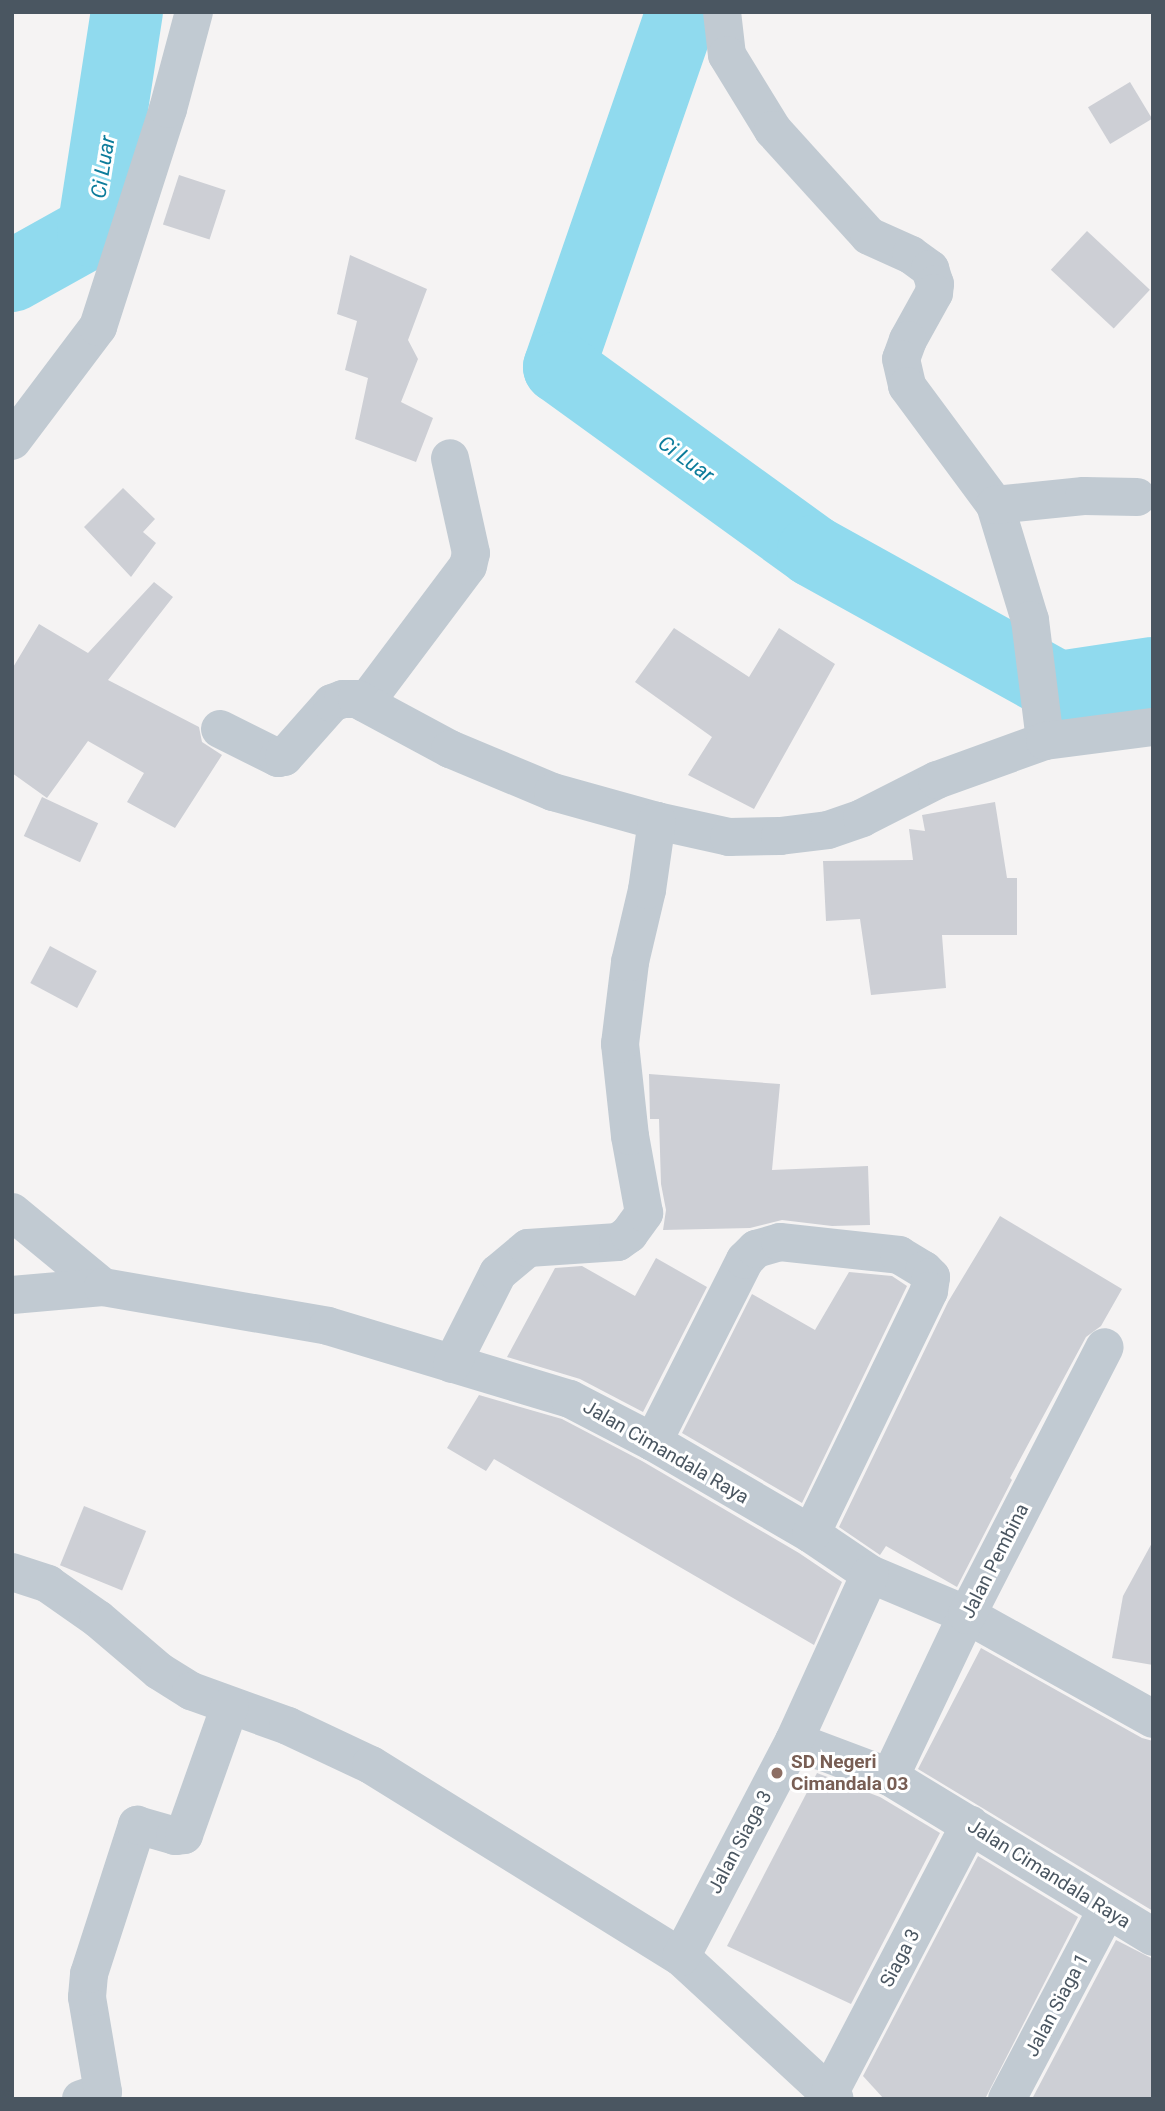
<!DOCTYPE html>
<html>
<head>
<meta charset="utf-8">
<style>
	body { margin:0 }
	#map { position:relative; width:1165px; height:2111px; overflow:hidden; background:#f5f3f3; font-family:Roboto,sans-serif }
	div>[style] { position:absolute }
	.river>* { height:72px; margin:-36px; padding:0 36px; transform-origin:36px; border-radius:36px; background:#90daee }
	.building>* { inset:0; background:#cdcfd5; transform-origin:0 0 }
	.minor>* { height:38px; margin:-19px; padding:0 19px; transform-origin:19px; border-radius:19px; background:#c1cad2 }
	.dots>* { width:19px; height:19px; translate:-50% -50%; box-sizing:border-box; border:4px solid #fff; border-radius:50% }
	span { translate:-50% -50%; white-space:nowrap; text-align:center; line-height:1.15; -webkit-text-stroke:6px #fff; paint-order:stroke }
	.street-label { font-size:19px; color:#4a5661 }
	.education-label { font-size:19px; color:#785e54; font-weight:700 }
	.left { translate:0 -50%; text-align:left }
	.water-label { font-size:21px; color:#0c7c9b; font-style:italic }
	.frame { position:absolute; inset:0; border:14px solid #4a5661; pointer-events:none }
</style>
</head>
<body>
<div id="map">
	<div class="river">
		<div style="left:682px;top:12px;width:376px;rotate:109.1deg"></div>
		<div style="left:559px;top:367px;width:314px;rotate:35.9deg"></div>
		<div style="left:813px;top:551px;width:280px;rotate:29deg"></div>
		<div style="left:1058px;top:687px;width:96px;rotate:-8.4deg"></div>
		<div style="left:12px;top:276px;width:93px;rotate:-29.1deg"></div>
		<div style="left:93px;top:231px;width:222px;rotate:-81.2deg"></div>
	</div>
	<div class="building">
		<div style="left:1130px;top:82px;width:43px;height:49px;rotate:59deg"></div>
		<div style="left:179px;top:175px;width:49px;height:52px;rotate:18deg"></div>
		<div style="left:1087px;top:231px;width:86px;height:53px;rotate:43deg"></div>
		<div style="clip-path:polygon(350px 255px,427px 289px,408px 340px,418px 359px,401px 402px,433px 418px,416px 462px,355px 439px,368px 378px,345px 370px,357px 321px,337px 314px)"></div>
		<div style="clip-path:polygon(123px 488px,155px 519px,143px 532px,156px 543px,131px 577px,84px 527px)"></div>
		<div style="clip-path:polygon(154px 582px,173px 597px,108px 680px,199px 727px,202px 742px,222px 755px,175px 828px,127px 802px,144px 773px,88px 741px,47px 798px,12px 773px,12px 669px,39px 624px,88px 653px)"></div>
		<div style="clip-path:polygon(674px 628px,749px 677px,779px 628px,835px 664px,754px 809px,688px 775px,712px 737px,635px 682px)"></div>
		<div style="left:42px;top:797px;width:62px;height:43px;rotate:25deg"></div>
		<div style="clip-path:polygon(995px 802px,1007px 878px,1017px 878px,1017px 935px,942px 935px,946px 988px,871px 995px,860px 919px,826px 921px,823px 861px,913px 860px,909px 829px,925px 831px,922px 815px)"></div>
		<div style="left:50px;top:946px;width:53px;height:42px;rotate:28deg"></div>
		<div style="clip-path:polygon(649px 1074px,780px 1084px,772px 1170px,868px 1166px,870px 1225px,832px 1226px,782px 1220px,750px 1228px,663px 1230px,666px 1210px,661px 1184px,659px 1119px,650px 1119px)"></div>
		<div style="clip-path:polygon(1000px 1216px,1122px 1289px,1101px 1326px,1086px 1337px,1010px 1478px,1012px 1480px,957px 1587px,886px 1546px,880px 1555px,839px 1527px,948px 1302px)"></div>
		<div style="clip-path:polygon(656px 1258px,707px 1287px,643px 1412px,580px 1379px,507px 1357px,555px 1268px,582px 1266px,635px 1296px)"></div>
		<div style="clip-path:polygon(849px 1272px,892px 1276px,907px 1286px,802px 1503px,682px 1433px,752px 1294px,815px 1330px)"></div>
		<div style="clip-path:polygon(479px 1395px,562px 1419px,642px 1461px,799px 1553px,842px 1582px,814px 1645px,494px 1459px,486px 1471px,447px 1448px)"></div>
		<div style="left:84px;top:1506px;width:67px;height:64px;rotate:22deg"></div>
		<div style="clip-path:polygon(1153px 1541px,1153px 1665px,1112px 1658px,1123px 1596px)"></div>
		<div style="clip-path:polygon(981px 1648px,1142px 1738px,1153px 1741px,1153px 1911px,918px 1769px)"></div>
		<div style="clip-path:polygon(817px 1773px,880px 1797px,940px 1833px,851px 2004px,727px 1946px)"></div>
		<div style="clip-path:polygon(978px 1856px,1078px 1917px,985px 2099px,884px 2099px,863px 2076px)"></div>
		<div style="clip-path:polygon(1116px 1940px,1153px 1959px,1153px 2099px,1032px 2099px)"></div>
	</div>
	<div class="minor">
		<div style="left:722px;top:12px;width:43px;rotate:83.4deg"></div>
		<div style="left:727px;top:55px;width:88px;rotate:58.5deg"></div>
		<div style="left:773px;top:130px;width:143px;rotate:47.8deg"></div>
		<div style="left:869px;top:236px;width:46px;rotate:24.3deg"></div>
		<div style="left:911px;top:255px;width:24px;rotate:36deg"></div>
		<div style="left:930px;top:269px;width:16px;rotate:72deg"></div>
		<div style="left:935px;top:284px;width:9px;rotate:96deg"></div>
		<div style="left:934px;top:293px;width:54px;rotate:119deg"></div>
		<div style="left:908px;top:340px;width:20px;rotate:110deg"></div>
		<div style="left:901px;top:359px;width:28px;rotate:77deg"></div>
		<div style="left:907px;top:386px;width:148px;rotate:53.5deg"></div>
		<div style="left:995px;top:505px;width:120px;rotate:73.1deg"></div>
		<div style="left:1030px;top:620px;width:122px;rotate:82.9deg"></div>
		<div style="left:12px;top:441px;width:143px;rotate:-53deg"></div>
		<div style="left:98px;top:327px;width:229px;rotate:-72.2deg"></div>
		<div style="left:168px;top:109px;width:100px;rotate:-75deg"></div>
		<div style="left:995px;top:505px;width:89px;rotate:-5.8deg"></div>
		<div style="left:1084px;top:496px;width:53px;rotate:1.1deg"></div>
		<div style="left:365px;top:703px;width:171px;rotate:-53.1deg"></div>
		<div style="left:468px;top:566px;width:13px;rotate:-77deg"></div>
		<div style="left:471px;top:553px;width:97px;rotate:-102.5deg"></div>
		<div style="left:220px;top:729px;width:65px;rotate:26.6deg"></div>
		<div style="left:278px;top:758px;width:6px;rotate:-9deg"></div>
		<div style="left:284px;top:757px;width:72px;rotate:-48.4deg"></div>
		<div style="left:332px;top:703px;width:12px;rotate:-20deg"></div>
		<div style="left:343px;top:699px;width:14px"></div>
		<div style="left:357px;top:699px;width:106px;rotate:28.3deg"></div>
		<div style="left:450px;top:749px;width:112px;rotate:22.7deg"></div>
		<div style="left:553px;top:792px;width:108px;rotate:15.6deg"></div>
		<div style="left:657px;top:821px;width:74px;rotate:12.5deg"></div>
		<div style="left:729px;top:837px;width:51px;rotate:-1.1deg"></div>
		<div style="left:780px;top:836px;width:48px;rotate:-7.1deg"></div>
		<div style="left:828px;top:830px;width:36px;rotate:-19deg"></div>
		<div style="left:862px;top:818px;width:84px;rotate:-26.9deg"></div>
		<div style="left:937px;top:780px;width:115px;rotate:-19.9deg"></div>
		<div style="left:1045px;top:741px;width:109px;rotate:-7.4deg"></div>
		<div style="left:12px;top:1212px;width:118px;rotate:39.5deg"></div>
		<div style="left:12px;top:1295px;width:91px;rotate:-5deg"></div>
		<div style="left:103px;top:1287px;width:228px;rotate:9.8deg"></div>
		<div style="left:328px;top:1326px;width:253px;rotate:16.8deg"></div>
		<div style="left:570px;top:1399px;width:93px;rotate:27.4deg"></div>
		<div style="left:653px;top:1442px;width:183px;rotate:30.2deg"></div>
		<div style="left:811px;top:1534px;width:71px;rotate:34.1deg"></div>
		<div style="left:870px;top:1574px;width:105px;rotate:22.9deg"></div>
		<div style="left:967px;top:1615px;width:213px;rotate:29.2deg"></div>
		<div style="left:452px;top:1364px;width:102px;rotate:-63.2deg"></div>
		<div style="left:498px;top:1273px;width:39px;rotate:-40deg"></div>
		<div style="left:528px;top:1248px;width:90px;rotate:-3.8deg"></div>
		<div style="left:618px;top:1242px;width:14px;rotate:-36deg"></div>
		<div style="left:629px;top:1234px;width:26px;rotate:-54deg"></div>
		<div style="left:644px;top:1213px;width:78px;rotate:-100.3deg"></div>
		<div style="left:630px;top:1136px;width:93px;rotate:-96.2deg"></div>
		<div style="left:620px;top:1044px;width:83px;rotate:-83deg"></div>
		<div style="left:630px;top:962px;width:74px;rotate:-76.7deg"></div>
		<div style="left:647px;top:890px;width:70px;rotate:-81.8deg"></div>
		<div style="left:653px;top:1442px;width:204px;rotate:-63.2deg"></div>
		<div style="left:745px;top:1260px;width:16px;rotate:-45deg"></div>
		<div style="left:756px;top:1249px;width:25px;rotate:-16deg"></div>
		<div style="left:780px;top:1242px;width:120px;rotate:6.2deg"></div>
		<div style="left:899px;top:1255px;width:29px;rotate:31deg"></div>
		<div style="left:924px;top:1270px;width:10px;rotate:45deg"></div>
		<div style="left:931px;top:1277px;width:14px;rotate:98deg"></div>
		<div style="left:929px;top:1291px;width:270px;rotate:115.9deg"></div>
		<div style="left:12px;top:1572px;width:38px;rotate:18deg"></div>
		<div style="left:48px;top:1584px;width:61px;rotate:35deg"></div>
		<div style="left:98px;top:1619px;width:80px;rotate:40.4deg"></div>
		<div style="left:159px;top:1671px;width:38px;rotate:32deg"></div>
		<div style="left:191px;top:1691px;width:103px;rotate:19.8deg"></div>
		<div style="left:288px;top:1726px;width:92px;rotate:25.2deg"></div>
		<div style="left:371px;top:1765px;width:365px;rotate:31.8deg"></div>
		<div style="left:681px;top:1957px;width:209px;rotate:42.7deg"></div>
		<div style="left:794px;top:1741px;width:103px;rotate:20.6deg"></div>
		<div style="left:890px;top:1777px;width:308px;rotate:31.3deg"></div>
		<div style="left:890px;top:1777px;width:179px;rotate:-64.6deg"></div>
		<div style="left:967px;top:1615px;width:301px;rotate:-62.8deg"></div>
		<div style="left:681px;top:1957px;width:244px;rotate:-62.4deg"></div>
		<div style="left:794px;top:1741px;width:183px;rotate:-65.5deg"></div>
		<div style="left:830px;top:2092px;width:302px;rotate:-62.4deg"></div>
		<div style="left:81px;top:2099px;width:23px;rotate:-18deg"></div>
		<div style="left:103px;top:2092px;width:96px;rotate:-99.6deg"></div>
		<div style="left:87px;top:1997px;width:23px;rotate:-85deg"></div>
		<div style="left:89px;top:1974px;width:157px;rotate:-72.1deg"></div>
		<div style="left:137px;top:1825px;width:40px;rotate:16deg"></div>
		<div style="left:175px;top:1836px;width:9px;rotate:-6deg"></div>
		<div style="left:184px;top:1835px;width:137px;rotate:-70.4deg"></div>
		<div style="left:1007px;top:2099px;width:212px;rotate:-62.2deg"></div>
	</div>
	<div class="dots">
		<div style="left:777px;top:1773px;background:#8d6e63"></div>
	</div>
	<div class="street-label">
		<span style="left:666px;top:1452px;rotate:30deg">Jalan Cimandala Raya</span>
		<span style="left:995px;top:1561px;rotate:-63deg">Jalan Pembina</span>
		<span style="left:740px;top:1842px;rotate:-62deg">Jalan Siaga 3</span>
		<span style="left:1049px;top:1874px;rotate:32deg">Jalan Cimandala Raya</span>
		<span style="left:900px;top:1958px;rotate:-62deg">Siaga 3</span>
		<span style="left:1057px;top:2005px;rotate:-62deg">Jalan Siaga 1</span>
	</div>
	<div class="education-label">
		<span class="left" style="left:791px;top:1773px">SD Negeri<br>Cimandala 03</span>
	</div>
	<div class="water-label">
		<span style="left:103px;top:167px;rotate:-81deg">Ci Luar</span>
		<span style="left:686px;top:459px;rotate:36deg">Ci Luar</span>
	</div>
	<div class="frame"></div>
</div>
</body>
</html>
